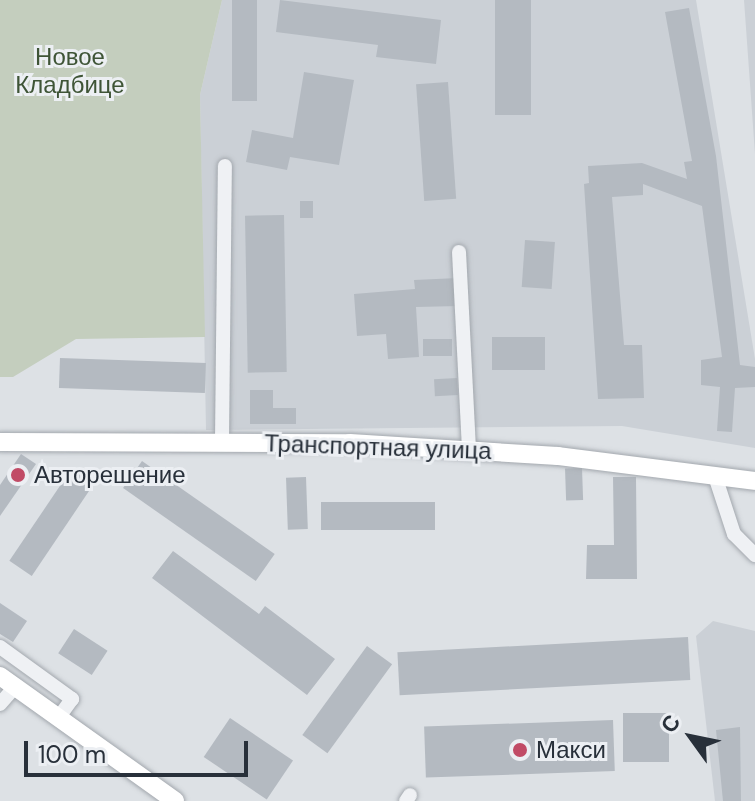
<!DOCTYPE html>
<html>
<head>
<meta charset="utf-8">
<style>
	body { margin:0 }
	#map { position:relative; width:755px; height:801px; overflow:hidden; background:#dde1e5; font-family:"DM Sans",sans-serif }
	div>[style] { position:absolute }
	.built>* { inset:0; background:#cbd0d6 }
	.green>* { inset:0; background:#c4cebe }
	.building>* { inset:0; background:#b4bac1; transform-origin:0 0 }
	.roads { filter:drop-shadow(0 0 2px #a3a8ae) drop-shadow(0 0 2px #a3a8ae) }
	.minor>* { height:14px; margin:-7px; padding:0 7px; transform-origin:7px; border-radius:7px; background:#eff1f4 }
	.major>* { height:18px; margin:-9px; padding:0 9px; transform-origin:9px; border-radius:9px; background:#fff }
	.dots>* { width:22px; height:22px; translate:-50% -50%; box-sizing:border-box; border:4px solid #eceff3; border-radius:50% }
	span { translate:-50% -50%; white-space:nowrap; text-align:center; line-height:1.15; -webkit-text-stroke:6px #eceff3; paint-order:stroke }
	.park-label { font-size:24px; color:#3e5436 }
	.street-label { font-size:24px; color:#28303a }
	.poi-label { font-size:24px; color:#28303a }
	.left { translate:0 -50%; text-align:left }
	.north { position:absolute; left:651px; top:697px; width:80px; height:80px; -webkit-text-stroke:6px #eceff3; paint-order:stroke; rotate:303deg; font-size:22px; font-weight:700; line-height:32px; text-align:center; color:#28303a }
	.north::after { content:''; display:block; margin:auto; width:28px; height:36px; background:#28303a; clip-path:polygon(50% 0,100% 100%,50% 72%,0 100%) }
	.scale { position:absolute; left:24px; top:741px; width:224px; height:36px; box-sizing:border-box; border:4px solid #28303a; border-top:0; padding-left:10px; font-size:24px; line-height:28px; white-space:nowrap; color:#28303a; -webkit-text-stroke:6px #eceff3; paint-order:stroke }
</style>
</head>
<body>
<div id="map">
	<div class="built">
		<div style="clip-path:polygon(222px 0,696px 0,755px 359px,755px 448px,622px 426px,206px 430px,200px 95px)"></div>
		<div style="clip-path:polygon(744px 0,755px 0,755px 154px)"></div>
		<div style="clip-path:polygon(713px 621px,755px 631px,755px 801px,715px 801px,696px 636px)"></div>
	</div>
	<div class="green">
		<div style="clip-path:polygon(0 0,222px 0,200px 95px,205px 337px,76px 339px,13px 377px,0 377px)"></div>
	</div>
	<div class="building">
		<div style="left:232px;top:0;width:25px;height:101px"></div>
		<div style="clip-path:polygon(280px 0,441px 20px,436px 64px,376px 57px,378px 45px,276px 32px)"></div>
		<div style="left:495px;top:0;width:36px;height:115px"></div>
		<div style="clip-path:polygon(689px 8px,716px 156px,740px 365px,755px 367px,755px 387px,735px 388px,732px 432px,717px 431px,720px 387px,701px 385px,701px 360px,722px 357px,702px 206px,643px 184px,643px 195px,612px 197px,624px 345px,642px 345px,644px 398px,598px 399px,584px 184px,589px 183px,588px 166px,642px 163px,687px 179px,684px 162px,692px 161px,665px 12px)"></div>
		<div style="clip-path:polygon(304px 72px,354px 80px,339px 165px,290px 157px,287px 170px,246px 162px,252px 130px,293px 138px)"></div>
		<div style="left:448px;top:82px;width:117px;height:32px;rotate:86deg"></div>
		<div style="left:300px;top:201px;width:13px;height:17px"></div>
		<div style="left:284px;top:215px;width:157px;height:39px;rotate:89deg"></div>
		<div style="left:525px;top:240px;width:30px;height:47px;rotate:4deg"></div>
		<div style="clip-path:polygon(458px 278px,459px 306px,416px 307px,419px 357px,388px 359px,386px 334px,357px 336px,354px 294px,415px 289px,414px 280px)"></div>
		<div style="left:545px;top:337px;width:33px;height:53px;rotate:90deg"></div>
		<div style="left:452px;top:339px;width:17px;height:29px;rotate:90deg"></div>
		<div style="left:60px;top:358px;width:146px;height:30px;rotate:2deg"></div>
		<div style="left:457px;top:378px;width:17px;height:23px;rotate:87deg"></div>
		<div style="clip-path:polygon(250px 390px,273px 390px,273px 408px,296px 408px,296px 424px,250px 424px)"></div>
		<div style="clip-path:polygon(21px 454px,36px 464px,0 516px,0 485px)"></div>
		<div style="left:142px;top:461px;width:162px;height:33px;rotate:35deg"></div>
		<div style="left:72px;top:468px;width:27px;height:112px;rotate:34deg"></div>
		<div style="left:582px;top:468px;width:32px;height:17px;rotate:88deg"></div>
		<div style="left:306px;top:477px;width:52px;height:20px;rotate:88deg"></div>
		<div style="clip-path:polygon(613px 477px,636px 477px,637px 579px,586px 579px,587px 545px,614px 545px)"></div>
		<div style="left:435px;top:502px;width:28px;height:114px;rotate:90deg"></div>
		<div style="clip-path:polygon(173px 551px,259px 614px,265px 606px,335px 659px,307px 695px,152px 578px)"></div>
		<div style="clip-path:polygon(0 603px,27px 621px,13px 642px,0 634px)"></div>
		<div style="left:74px;top:629px;width:40px;height:29px;rotate:33deg"></div>
		<div style="left:688px;top:637px;width:43px;height:291px;rotate:87deg"></div>
		<div style="left:367px;top:646px;width:31px;height:110px;rotate:36deg"></div>
		<div style="left:669px;top:713px;width:49px;height:46px;rotate:90deg"></div>
		<div style="left:230px;top:718px;width:76px;height:47px;rotate:34deg"></div>
		<div style="left:613px;top:720px;width:51px;height:189px;rotate:88deg"></div>
		<div style="clip-path:polygon(740px 727px,741px 801px,723px 801px,716px 730px)"></div>
	</div>
	<div class="roads">
		<div class="minor">
			<div style="left:459px;top:252px;width:198px;rotate:87.1deg"></div>
			<div style="left:222px;top:441px;width:275px;rotate:-89.4deg"></div>
			<div style="left:715px;top:476px;width:61px;rotate:71.9deg"></div>
			<div style="left:734px;top:534px;width:30px;rotate:45deg"></div>
			<div style="left:0;top:647px;width:89px;rotate:35.8deg"></div>
			<div style="left:72px;top:699px;width:24px;rotate:126deg"></div>
			<div style="left:0;top:704px;width:23px;rotate:-49deg"></div>
			<div style="left:406px;top:801px;width:7px;rotate:-56deg"></div>
		</div>
		<div class="major">
			<div style="left:0;top:442px;width:350px;rotate:0.2deg"></div>
			<div style="left:350px;top:443px;width:208px;rotate:3.6deg"></div>
			<div style="left:558px;top:456px;width:199px;rotate:7.2deg"></div>
			<div style="left:0;top:676px;width:215px;rotate:35.5deg"></div>
		</div>
	</div>
	<div class="dots">
		<div style="left:18px;top:475px;background:#c14b66"></div>
		<div style="left:520px;top:750px;background:#c14b66"></div>
	</div>
	<div class="park-label">
		<span style="left:70px;top:71px">Новое<br>Кладбице</span>
	</div>
	<div class="street-label">
		<span style="left:378px;top:447px;rotate:2deg">Транспортная улица</span>
	</div>
	<div class="poi-label">
		<span class="left" style="left:34px;top:475px">Авторешение</span>
		<span class="left" style="left:536px;top:750px">Макси</span>
	</div>
	<div class="north">С</div>
	<div class="scale">100 m</div>
</div>
</body>
</html>
